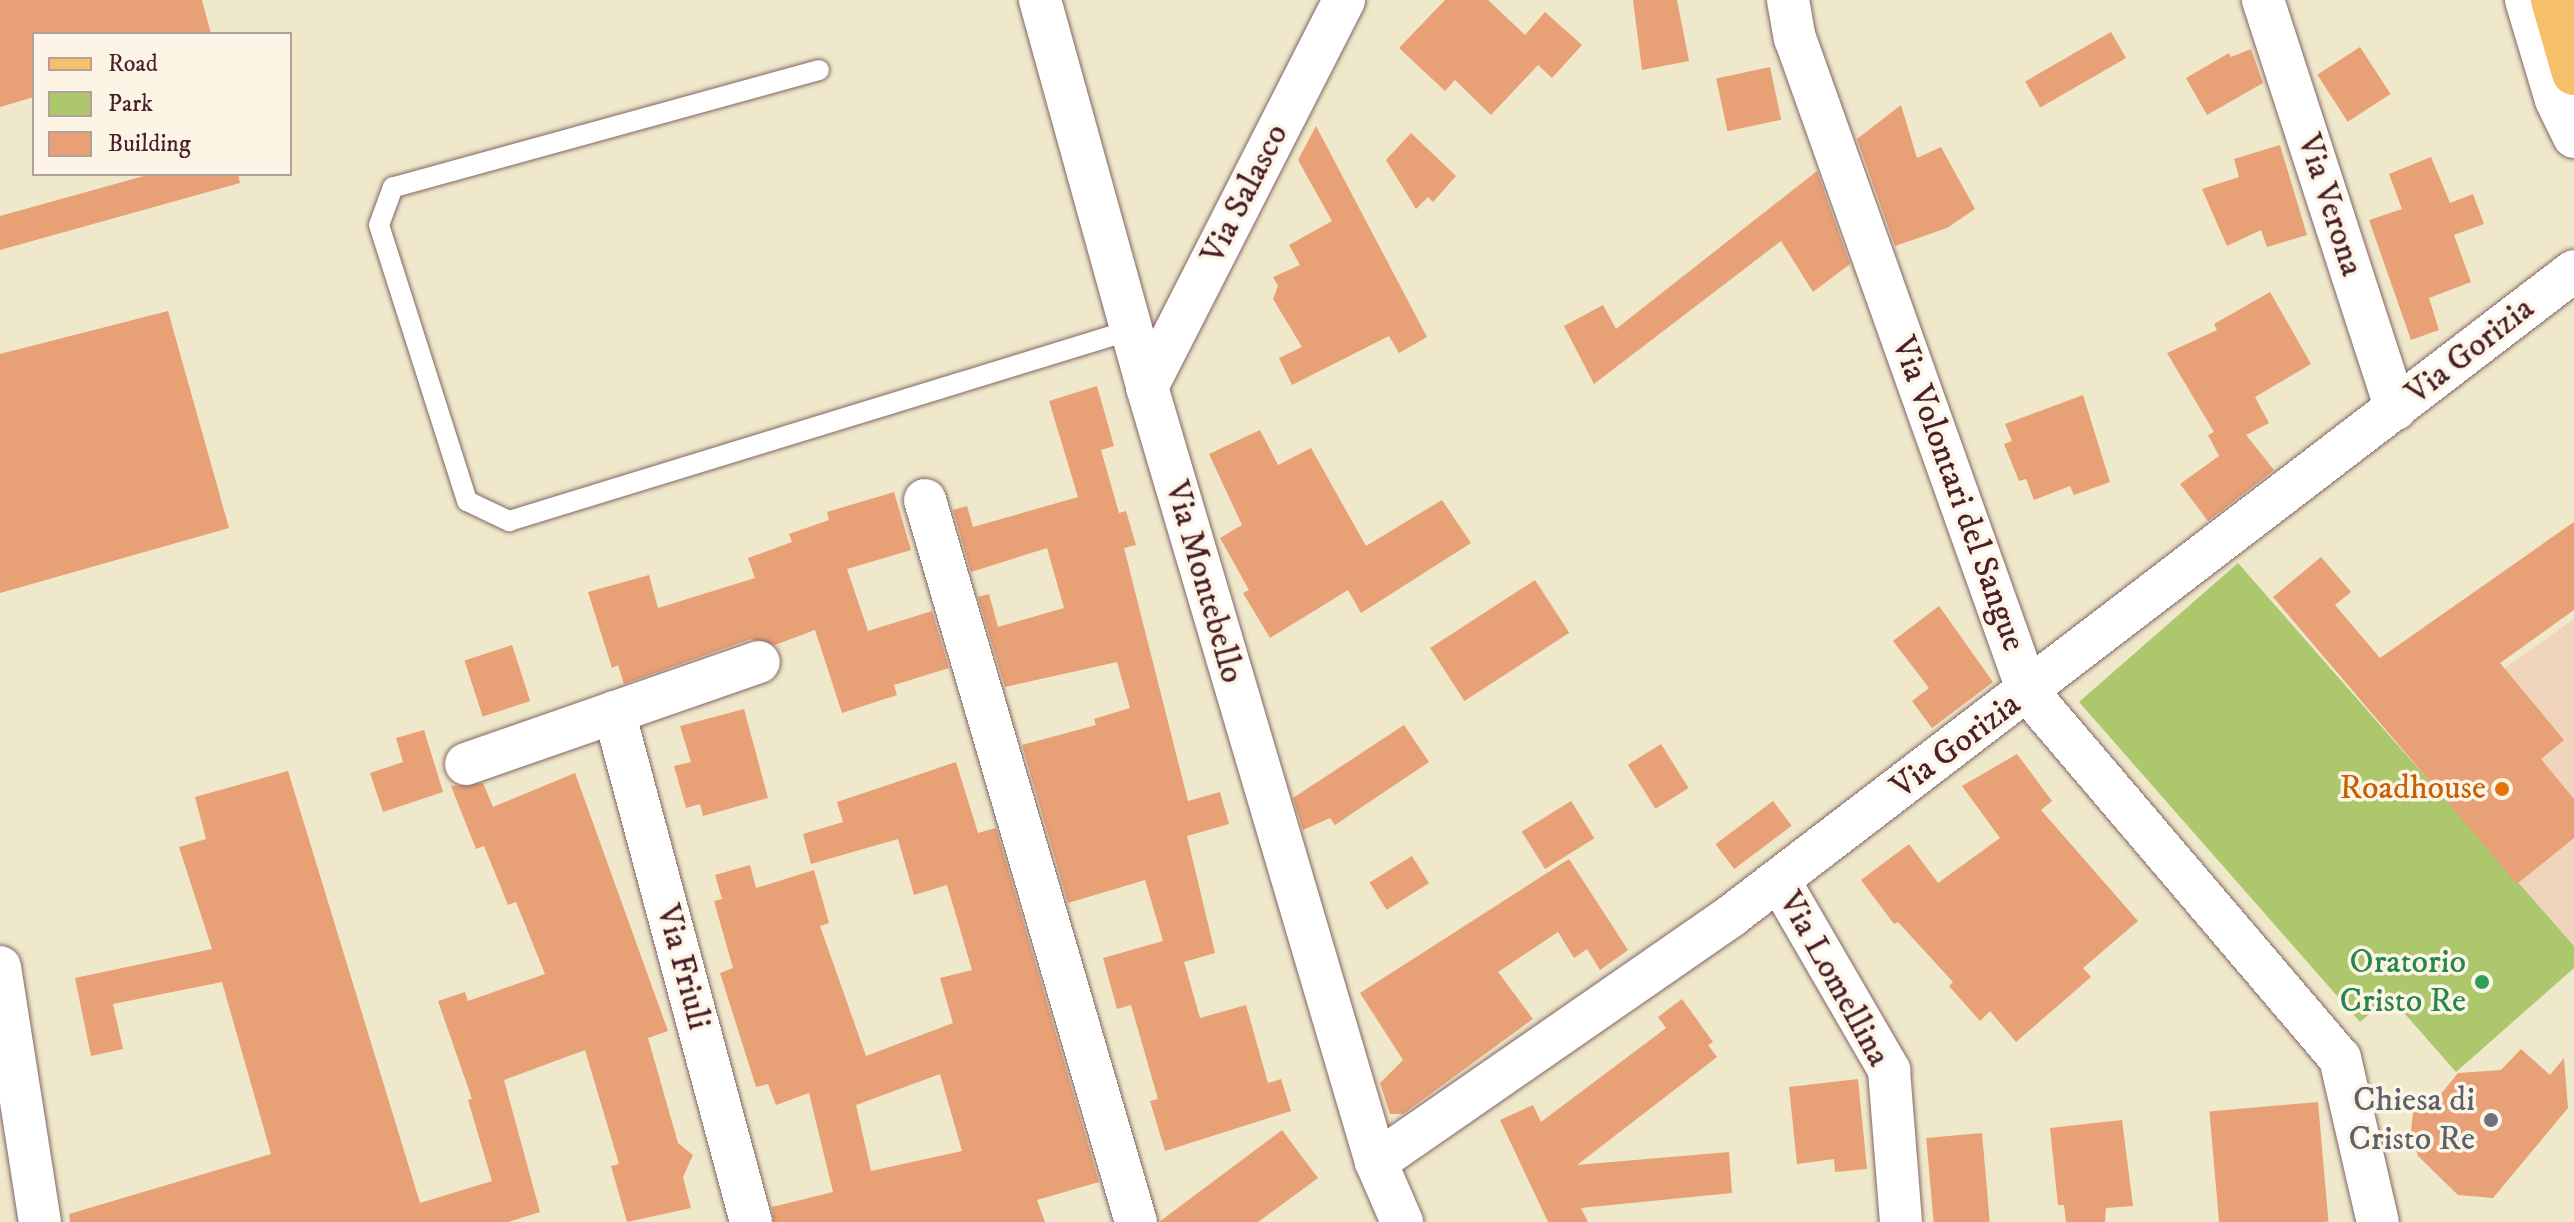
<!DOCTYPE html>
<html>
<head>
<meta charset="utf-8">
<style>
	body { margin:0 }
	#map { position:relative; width:2574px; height:1222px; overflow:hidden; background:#efe8cb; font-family:"IM FELL DW Pica",serif }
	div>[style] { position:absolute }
	.built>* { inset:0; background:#f0d5bc }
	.green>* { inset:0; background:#adc76c }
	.building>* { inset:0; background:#e8a076; transform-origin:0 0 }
	.roads { filter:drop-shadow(0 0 2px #846563) drop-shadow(0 0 2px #846563) }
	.lane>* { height:20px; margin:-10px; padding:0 10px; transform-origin:10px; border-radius:10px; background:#fff }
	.street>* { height:42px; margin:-21px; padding:0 21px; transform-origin:21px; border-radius:21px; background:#fff }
	.primary>* { height:44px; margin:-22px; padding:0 22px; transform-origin:22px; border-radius:22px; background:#f6c06b }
	.dots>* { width:22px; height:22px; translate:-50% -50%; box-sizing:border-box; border:4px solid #fcf5e5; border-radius:50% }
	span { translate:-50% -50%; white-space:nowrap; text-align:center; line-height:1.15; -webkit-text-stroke:7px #fcf5e5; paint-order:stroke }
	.street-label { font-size:34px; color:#4a1f2b }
	.food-label { font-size:34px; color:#c56008 }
	.right { translate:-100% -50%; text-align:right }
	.leisure-label { font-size:34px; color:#27864d }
	.worship-label { font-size:34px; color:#5b616d }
	.legend { position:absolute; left:32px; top:32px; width:260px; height:144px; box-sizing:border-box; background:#fcf5e5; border:2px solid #b59f9b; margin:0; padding:10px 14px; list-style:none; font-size:24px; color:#4a1f2b }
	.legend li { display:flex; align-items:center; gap:16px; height:40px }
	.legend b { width:40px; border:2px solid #b59f9b }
</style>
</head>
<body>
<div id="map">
	<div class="built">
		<div style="clip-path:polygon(2574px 619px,2574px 946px,2398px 744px)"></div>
	</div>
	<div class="green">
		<div style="clip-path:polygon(2238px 563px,2574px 946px,2574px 968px,2456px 1072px,2390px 997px,2360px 1022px,2079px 702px)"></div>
	</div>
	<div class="building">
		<div style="clip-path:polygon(0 0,202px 0,211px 34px,34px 34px,34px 97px,0 107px)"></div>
		<div style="clip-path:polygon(1445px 0,1488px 0,1525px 35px,1545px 12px,1582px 45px,1552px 78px,1538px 65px,1491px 115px,1455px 80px,1445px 91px,1399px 48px)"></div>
		<div style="clip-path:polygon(1633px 0,1677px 0,1689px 61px,1642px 70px)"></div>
		<div style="left:2111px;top:32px;width:30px;height:99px;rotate:60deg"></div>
		<div style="left:2360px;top:47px;width:56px;height:51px;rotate:57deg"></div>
		<div style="clip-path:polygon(2251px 49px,2263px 83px,2207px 115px,2186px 78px,2229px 53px,2231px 57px)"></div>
		<div style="left:1770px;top:67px;width:54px;height:55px;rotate:78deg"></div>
		<div style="clip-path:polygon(1901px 105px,1917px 158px,1941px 147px,1975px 209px,1947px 228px,1895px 246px,1857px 139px)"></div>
		<div style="clip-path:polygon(1316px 126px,1427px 337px,1399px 353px,1389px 336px,1292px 385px,1279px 358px,1302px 347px,1273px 299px,1278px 286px,1273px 277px,1300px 265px,1289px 245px,1332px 221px,1298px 160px)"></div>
		<div style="clip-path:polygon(1411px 133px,1456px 176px,1433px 202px,1428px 197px,1416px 209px,1386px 160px)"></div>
		<div style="clip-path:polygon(2280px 145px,2307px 235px,2267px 247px,2261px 230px,2227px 246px,2202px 189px,2239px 177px,2234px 159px)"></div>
		<div style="clip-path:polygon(2431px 157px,2450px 203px,2473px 194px,2484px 224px,2454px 235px,2471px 282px,2429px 298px,2439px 330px,2411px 340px,2369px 220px,2402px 209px,2389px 174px)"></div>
		<div style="clip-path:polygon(1817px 171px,1850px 264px,1813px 292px,1781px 241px,1594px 384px,1564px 326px,1603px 305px,1616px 329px)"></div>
		<div style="clip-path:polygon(151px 174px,238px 174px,240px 183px,0 250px,0 216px)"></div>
		<div style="clip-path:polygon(2270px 292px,2311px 364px,2255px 397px,2269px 423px,2246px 435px,2274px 470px,2208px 521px,2180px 484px,2219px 456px,2208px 435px,2214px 432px,2167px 353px,2217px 330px,2214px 324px)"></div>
		<div style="clip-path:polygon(168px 311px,229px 528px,0 593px,0 354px)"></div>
		<div style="clip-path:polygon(1097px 386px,1114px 446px,1101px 450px,1119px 513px,1126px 511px,1136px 545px,1124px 548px,1188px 801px,1220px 792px,1229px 824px,1187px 836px,1215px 953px,1184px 962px,1200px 1018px,1246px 1005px,1268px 1083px,1281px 1079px,1291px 1111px,1165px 1151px,1150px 1101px,1158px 1099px,1131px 1005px,1117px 1009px,1103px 958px,1163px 941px,1145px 880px,1068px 903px,1022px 745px,1096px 725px,1094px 719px,1130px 708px,1117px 662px,1005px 687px,978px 597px,989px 594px,998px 627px,1064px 608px,1047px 548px,971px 572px,953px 510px,967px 506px,973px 527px,1078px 497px,1049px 401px)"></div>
		<div style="clip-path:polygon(2083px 395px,2110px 482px,2074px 495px,2070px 486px,2034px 500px,2026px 479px,2019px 481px,2004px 444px,2012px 441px,2005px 424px)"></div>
		<div style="clip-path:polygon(1260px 430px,1278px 465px,1311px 448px,1366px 546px,1442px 500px,1471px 543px,1361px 613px,1348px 590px,1270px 638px,1243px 593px,1249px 590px,1220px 538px,1242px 525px,1209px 454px)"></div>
		<div style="clip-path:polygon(894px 492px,911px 550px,847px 569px,868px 631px,932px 611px,949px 668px,894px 685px,897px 695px,842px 713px,815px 630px,775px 645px,751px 639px,624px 684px,618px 665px,612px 668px,588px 592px,649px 575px,658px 608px,755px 578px,748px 558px,792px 542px,789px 534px,829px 520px,827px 512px)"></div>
		<div style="clip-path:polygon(2574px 522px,2574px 610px,2500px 663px,2564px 740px,2541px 759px,2574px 799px,2574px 838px,2517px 884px,2273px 597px,2321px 557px,2351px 592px,2335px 605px,2380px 658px)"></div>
		<div style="left:1535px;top:580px;width:63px;height:125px;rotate:57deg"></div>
		<div style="clip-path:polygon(1939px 606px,1993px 682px,1932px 728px,1912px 701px,1929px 688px,1893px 641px)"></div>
		<div style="left:512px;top:645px;width:59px;height:50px;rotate:72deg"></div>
		<div style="clip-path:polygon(744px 709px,768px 798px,703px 816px,700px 804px,686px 808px,674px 766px,691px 762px,680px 726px)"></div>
		<div style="clip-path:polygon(1404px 725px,1429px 762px,1335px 825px,1330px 818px,1303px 830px,1293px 798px)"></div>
		<div style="clip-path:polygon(424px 730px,443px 792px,383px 812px,370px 773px,403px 762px,396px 738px)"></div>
		<div style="left:1661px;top:744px;width:52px;height:39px;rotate:58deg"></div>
		<div style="clip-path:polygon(2017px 754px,2052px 801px,2041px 810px,2138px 921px,2083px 968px,2091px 977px,2016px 1042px,1990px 1011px,1980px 1021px,1949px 986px,1953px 982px,1898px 922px,1894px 924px,1861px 880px,1909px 844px,1938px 883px,2000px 838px,1962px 786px)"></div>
		<div style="clip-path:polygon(evenodd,956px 762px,978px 833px,996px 828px,1099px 1182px,1037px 1200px,1045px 1222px,774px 1222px,772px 1207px,833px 1192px,809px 1093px,776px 1105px,768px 1084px,756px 1087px,720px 973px,733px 968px,714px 901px,722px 899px,715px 875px,750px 865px,756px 888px,814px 870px,829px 923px,820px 926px,866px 1056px,953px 1023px,940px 978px,972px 970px,947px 885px,914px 895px,898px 839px,811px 864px,803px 834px,843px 822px,837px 802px,956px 762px,940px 1074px,962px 1151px,871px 1171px,856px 1105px,940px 1074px)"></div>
		<div style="clip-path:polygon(288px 771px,420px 1203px,492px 1181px,468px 1100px,472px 1099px,438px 1001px,465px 992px,468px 1001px,545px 974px,516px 902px,508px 905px,484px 846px,476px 849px,451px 786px,483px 783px,493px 807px,575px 773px,668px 1031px,648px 1038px,678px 1143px,693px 1155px,683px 1177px,691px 1208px,627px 1222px,611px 1166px,619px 1164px,585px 1050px,504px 1080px,540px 1212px,508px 1222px,70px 1222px,69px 1214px,271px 1154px,222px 982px,113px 1004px,123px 1049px,91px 1056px,75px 978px,212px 949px,179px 847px,206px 839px,195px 797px)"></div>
		<div style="left:1571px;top:801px;width:44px;height:58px;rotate:58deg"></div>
		<div style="left:1773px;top:801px;width:31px;height:72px;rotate:53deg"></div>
		<div style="left:1412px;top:856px;width:32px;height:50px;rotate:58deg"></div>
		<div style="clip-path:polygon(1569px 859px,1628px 950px,1600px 970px,1587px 949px,1574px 958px,1558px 932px,1498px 972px,1533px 1019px,1403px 1114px,1390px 1114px,1380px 1083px,1403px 1060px,1360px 993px)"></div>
		<div style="clip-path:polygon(1682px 999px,1713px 1042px,1708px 1045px,1717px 1057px,1577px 1165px,1729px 1152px,1732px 1193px,1581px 1208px,1588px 1222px,1548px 1222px,1500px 1120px,1533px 1105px,1541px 1122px,1666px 1028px,1658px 1017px)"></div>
		<div style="clip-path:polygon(2521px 1049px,2550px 1075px,2564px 1058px,2568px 1108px,2493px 1198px,2458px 1195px,2418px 1156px,2411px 1131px,2413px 1112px,2429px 1109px,2458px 1073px,2501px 1070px)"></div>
		<div style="clip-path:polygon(1858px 1079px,1867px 1169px,1835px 1172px,1834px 1159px,1797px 1164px,1789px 1087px)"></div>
		<div style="left:2318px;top:1102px;width:120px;height:109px;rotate:85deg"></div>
		<div style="clip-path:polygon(2122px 1120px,2133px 1206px,2106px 1208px,2105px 1222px,2066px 1222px,2064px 1205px,2058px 1205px,2050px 1128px)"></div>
		<div style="clip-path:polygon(1282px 1130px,1318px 1178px,1258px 1222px,1159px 1222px)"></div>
		<div style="left:1982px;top:1133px;width:89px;height:56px;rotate:85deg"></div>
	</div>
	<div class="roads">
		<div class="lane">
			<div style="left:819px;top:70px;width:442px;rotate:164.6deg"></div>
			<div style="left:393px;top:187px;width:40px;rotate:110.2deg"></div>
			<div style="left:379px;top:225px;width:290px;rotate:72.3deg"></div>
			<div style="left:467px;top:501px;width:47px;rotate:25.5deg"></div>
			<div style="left:509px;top:521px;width:651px;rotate:-17.07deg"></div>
		</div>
		<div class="street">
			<div style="left:1040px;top:0;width:402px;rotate:74.5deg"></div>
			<div style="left:1147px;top:387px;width:808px;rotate:73.54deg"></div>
			<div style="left:1788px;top:0;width:39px;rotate:80deg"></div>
			<div style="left:1795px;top:38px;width:694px;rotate:70.39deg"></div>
			<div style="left:2028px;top:692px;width:481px;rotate:49.6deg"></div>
			<div style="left:2340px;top:1058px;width:168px;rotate:77deg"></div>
			<div style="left:2263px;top:0;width:430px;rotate:72deg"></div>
			<div style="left:2526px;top:0;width:104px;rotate:73.3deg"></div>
			<div style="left:2556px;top:100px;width:41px;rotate:64.1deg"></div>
			<div style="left:1147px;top:387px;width:434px;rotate:-63deg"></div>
			<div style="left:925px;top:500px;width:752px;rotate:73.71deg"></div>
			<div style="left:614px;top:712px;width:528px;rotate:74.96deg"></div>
			<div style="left:466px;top:764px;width:310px;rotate:-19.2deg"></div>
			<div style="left:1779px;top:880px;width:220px;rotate:59.9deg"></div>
			<div style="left:1889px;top:1070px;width:152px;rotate:85.5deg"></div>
			<div style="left:0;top:967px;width:258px;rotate:81.1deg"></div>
			<div style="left:1402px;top:1222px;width:65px;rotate:-113.4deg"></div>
			<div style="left:1376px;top:1162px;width:432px;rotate:-34.7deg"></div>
			<div style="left:1731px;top:916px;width:1061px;rotate:-37.42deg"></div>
		</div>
		<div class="primary">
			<div style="left:2553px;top:0;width:76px;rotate:74deg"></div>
		</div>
	</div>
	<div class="dots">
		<div style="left:2502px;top:789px;background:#e8710a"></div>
		<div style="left:2482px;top:982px;background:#2e9e5b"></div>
		<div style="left:2491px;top:1120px;background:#6b7280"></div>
	</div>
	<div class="street-label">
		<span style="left:1245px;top:194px;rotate:-63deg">Via Salasco</span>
		<span style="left:2330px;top:205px;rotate:72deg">Via Verona</span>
		<span style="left:2470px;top:351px;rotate:-38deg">Via Gorizia</span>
		<span style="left:1958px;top:494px;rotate:70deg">Via Volontari del Sangue</span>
		<span style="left:1204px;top:582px;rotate:74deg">Via Montebello</span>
		<span style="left:1956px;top:746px;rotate:-37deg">Via Gorizia</span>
		<span style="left:683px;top:967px;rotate:75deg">Via Friuli</span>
		<span style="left:1834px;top:979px;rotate:61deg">Via Lomellina</span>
	</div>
	<div class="food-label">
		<span class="right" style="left:2486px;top:789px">Roadhouse</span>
	</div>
	<div class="leisure-label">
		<span class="right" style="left:2466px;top:982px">Oratorio<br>Cristo Re</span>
	</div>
	<div class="worship-label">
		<span class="right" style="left:2475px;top:1120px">Chiesa di<br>Cristo Re</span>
	</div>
	<ul class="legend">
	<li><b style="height:10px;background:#f6c06b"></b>Road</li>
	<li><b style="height:22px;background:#adc76c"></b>Park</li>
	<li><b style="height:22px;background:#e8a076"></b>Building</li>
	</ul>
</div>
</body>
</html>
